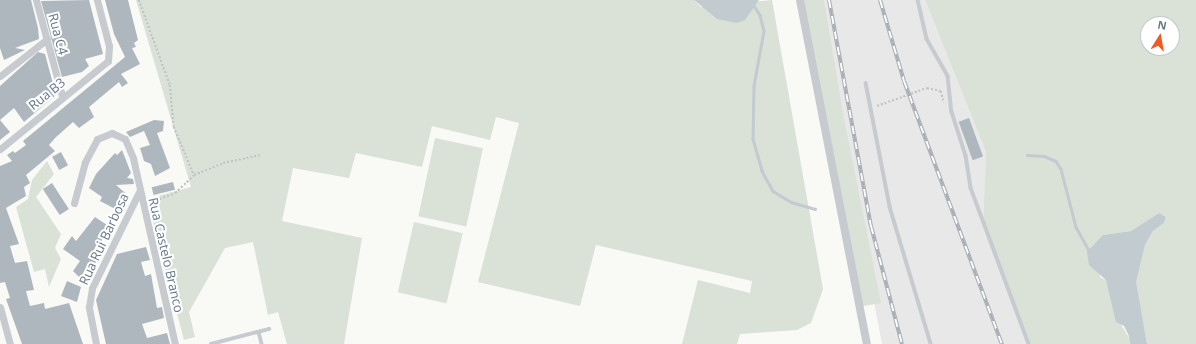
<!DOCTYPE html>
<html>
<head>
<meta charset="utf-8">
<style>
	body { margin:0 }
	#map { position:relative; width:1196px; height:344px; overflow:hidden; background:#f9f9f6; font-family:"Open Sans",sans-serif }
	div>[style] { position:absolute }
	.built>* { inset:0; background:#e7e8e7 }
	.green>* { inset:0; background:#dae1d7; transform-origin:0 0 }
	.water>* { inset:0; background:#c1cbd0 }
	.stream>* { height:2.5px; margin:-1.25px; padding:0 1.25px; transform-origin:1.25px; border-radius:1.25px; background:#c1cbd0 }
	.building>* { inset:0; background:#afb7be; transform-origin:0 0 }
	.path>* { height:1.5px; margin-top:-0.75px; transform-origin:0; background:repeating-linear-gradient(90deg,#c0c3c5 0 2px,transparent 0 4px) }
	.service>* { height:3.5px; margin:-1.75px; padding:0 1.75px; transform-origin:1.75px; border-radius:1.75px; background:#c7cbcf }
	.minor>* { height:7px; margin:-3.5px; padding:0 3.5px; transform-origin:3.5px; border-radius:3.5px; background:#c7cbcf }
	.tertiary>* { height:8px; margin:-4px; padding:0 4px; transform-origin:4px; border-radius:4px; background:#c7cbcf }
	.rail>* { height:4px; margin-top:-2px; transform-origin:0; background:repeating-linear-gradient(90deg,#fff 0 8px,#a7adb4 0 16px); box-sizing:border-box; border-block:1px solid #a7adb4 }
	span { translate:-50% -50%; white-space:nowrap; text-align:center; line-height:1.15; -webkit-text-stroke:4px #fff; paint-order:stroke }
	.street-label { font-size:13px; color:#66788a }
	.north { position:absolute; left:1140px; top:16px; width:40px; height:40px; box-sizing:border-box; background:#fff; border:1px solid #c2c9d0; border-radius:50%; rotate:11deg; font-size:11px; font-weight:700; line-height:16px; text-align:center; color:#66788a }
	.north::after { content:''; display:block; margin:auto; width:14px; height:18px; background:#f0591f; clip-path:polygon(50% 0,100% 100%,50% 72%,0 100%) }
</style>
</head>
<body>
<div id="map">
	<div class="built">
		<div style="clip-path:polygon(817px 0,925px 0,986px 152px,983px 224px,1028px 344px,882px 344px)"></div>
	</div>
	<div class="green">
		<div style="clip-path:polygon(136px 0,694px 0,701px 7px,772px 0,823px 289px,811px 323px,797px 330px,740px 334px,737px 344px,682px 344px,698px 280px,750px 293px,752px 281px,596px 245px,580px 306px,478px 282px,519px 123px,496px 117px,490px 140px,432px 126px,422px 167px,356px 153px,349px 178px,293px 168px,282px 221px,362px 238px,344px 344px,287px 344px,278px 312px,268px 315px,253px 242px,225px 248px,189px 312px,195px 337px,184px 340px,147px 199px,191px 187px)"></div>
		<div style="clip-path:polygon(803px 0,824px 0,843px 114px,881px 303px,858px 307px)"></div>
		<div style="clip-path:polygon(evenodd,925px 0,1196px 0,1196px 344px,1147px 344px,1135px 283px,1145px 245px,1153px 231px,1164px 223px,1166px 217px,1159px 213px,1131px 231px,1103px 235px,1100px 277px,1106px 280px,1120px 323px,1133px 344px,1028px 344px,983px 224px,986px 152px,925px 0,1148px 24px,1172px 24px,1172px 48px,1148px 48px,1148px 24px)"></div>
		<div style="left:435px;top:138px;width:49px;height:80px;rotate:12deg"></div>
		<div style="clip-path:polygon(47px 161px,54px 174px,36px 197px,61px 234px,55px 248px,61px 259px,49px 287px,45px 269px,34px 272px,16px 207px,28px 199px,32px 180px)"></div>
		<div style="left:414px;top:222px;width:50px;height:72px;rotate:13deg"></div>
	</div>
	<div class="water">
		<div style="clip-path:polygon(694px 0,759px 0,745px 20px,737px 23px,717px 19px)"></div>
		<div style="clip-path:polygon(1159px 213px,1166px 217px,1164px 223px,1153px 231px,1145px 245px,1136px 282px,1147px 344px,1133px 344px,1124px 326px,1116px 322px,1106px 280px,1089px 265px,1087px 252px,1103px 235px,1131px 231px)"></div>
	</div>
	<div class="stream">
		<div style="left:750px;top:0;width:18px;rotate:56deg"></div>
		<div style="left:760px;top:15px;width:16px;rotate:76deg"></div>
		<div style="left:764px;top:31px;width:56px;rotate:100.3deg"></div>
		<div style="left:754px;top:86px;width:53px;rotate:91.1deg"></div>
		<div style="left:753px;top:139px;width:33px;rotate:74deg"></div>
		<div style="left:762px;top:171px;width:23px;rotate:61deg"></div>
		<div style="left:773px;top:191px;width:21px;rotate:31deg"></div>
		<div style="left:791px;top:202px;width:25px;rotate:16deg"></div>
		<div style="left:1027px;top:155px;width:17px;rotate:3deg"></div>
		<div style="left:1044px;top:156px;width:13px;rotate:23deg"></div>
		<div style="left:1056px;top:161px;width:9px;rotate:58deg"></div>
		<div style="left:1061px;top:169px;width:60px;rotate:75.5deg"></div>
		<div style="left:1076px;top:227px;width:29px;rotate:61deg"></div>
		<div style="left:1130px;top:333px;width:11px;rotate:80deg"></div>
	</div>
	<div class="building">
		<div style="clip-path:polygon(0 0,31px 0,38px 28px,39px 39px,15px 48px,25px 50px,4px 60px,0 48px)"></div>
		<div style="clip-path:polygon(89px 0,103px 54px,85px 59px,89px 66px,82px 72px,62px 77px,41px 1px)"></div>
		<div style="clip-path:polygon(105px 0,128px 0,138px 40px,134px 43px,136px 47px,132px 48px,140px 64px,121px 74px,128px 83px,122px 87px,119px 82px,89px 107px,94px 117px,79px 128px,73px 122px,55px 138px,49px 145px,55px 151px,26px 175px,30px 183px,24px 187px,26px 196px,6px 208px,19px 244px,10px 246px,15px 263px,27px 261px,34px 290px,26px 291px,30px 306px,44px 303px,45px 309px,69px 303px,83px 344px,22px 344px,6px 299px,10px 298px,5px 282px,0 283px,0 166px,12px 161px,7px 155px,13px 151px,15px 153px,26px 145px,23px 141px,125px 57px,114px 34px)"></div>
		<div style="clip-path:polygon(38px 52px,45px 54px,56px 95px,24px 122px,14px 108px,0 120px,10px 132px,0 140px,0 86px)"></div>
		<div style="left:969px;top:118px;width:41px;height:11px;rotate:70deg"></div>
		<div style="clip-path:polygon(154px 120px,164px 121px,163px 131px,157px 133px,170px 168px,155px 176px,151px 164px,144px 161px,140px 148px,150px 145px,144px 131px,130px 137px,126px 132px)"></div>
		<div style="clip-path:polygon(122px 150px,131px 173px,127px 178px,133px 179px,134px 184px,116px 185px,130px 197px,121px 212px,100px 201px,102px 197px,89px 188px,96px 174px,115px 153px,117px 155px)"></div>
		<div style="left:61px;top:152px;width:15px;height:10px;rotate:62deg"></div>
		<div style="left:173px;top:182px;width:8px;height:22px;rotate:76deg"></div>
		<div style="left:52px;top:183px;width:31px;height:11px;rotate:57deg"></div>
		<div style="clip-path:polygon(95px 217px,110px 227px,92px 256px,97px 261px,81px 279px,73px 271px,80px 261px,63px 249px,72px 236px,76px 241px)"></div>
		<div style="clip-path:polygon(146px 247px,150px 260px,141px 262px,145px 276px,151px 274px,157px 308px,162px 307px,164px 318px,142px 324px,147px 338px,167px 333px,170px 344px,106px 344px,96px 300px,117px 254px)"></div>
		<div style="clip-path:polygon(67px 281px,81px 287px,77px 302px,61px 296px)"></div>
	</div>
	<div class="path">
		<div style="left:139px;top:0;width:90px;rotate:70deg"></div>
		<div style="left:170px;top:85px;width:42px;rotate:84.6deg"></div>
		<div style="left:174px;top:127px;width:52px;rotate:67.4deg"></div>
		<div style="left:877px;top:106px;width:53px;rotate:-19.8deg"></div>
		<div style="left:927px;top:88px;width:14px;rotate:12deg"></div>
		<div style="left:941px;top:91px;width:12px;rotate:76deg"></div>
		<div style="left:152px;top:202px;width:25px;rotate:-21deg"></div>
		<div style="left:175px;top:193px;width:26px;rotate:-43deg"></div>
		<div style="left:194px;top:175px;width:31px;rotate:-22deg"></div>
		<div style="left:223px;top:163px;width:39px;rotate:-12deg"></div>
	</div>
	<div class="service">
		<div style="left:918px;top:0;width:40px;rotate:77deg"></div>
		<div style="left:927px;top:39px;width:43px;rotate:60.4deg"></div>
		<div style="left:948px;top:76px;width:36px;rotate:84deg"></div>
		<div style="left:952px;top:112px;width:46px;rotate:72.3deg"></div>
		<div style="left:966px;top:156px;width:32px;rotate:81deg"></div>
		<div style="left:971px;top:188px;width:166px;rotate:69.6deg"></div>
		<div style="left:866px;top:83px;width:126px;rotate:79deg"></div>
		<div style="left:890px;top:207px;width:143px;rotate:73.3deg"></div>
		<div style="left:259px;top:332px;width:12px;rotate:76deg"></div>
		<div style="left:211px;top:344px;width:60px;rotate:-14.5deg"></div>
	</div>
	<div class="minor">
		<div style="left:36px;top:0;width:99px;rotate:74.8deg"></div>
		<div style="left:0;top:76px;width:60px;rotate:-38.2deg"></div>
		<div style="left:0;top:149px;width:139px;rotate:-39.2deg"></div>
		<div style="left:108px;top:61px;width:15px;rotate:-86deg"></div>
		<div style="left:109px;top:46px;width:48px;rotate:-104.6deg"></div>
		<div style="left:74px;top:203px;width:42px;rotate:-75deg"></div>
		<div style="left:85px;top:162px;width:26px;rotate:-62deg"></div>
		<div style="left:97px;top:139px;width:16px;rotate:-22deg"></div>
		<div style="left:112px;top:133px;width:14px;rotate:25deg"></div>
		<div style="left:125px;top:139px;width:21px;rotate:67deg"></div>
		<div style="left:133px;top:158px;width:191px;rotate:77.3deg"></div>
		<div style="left:0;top:307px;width:38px;rotate:75deg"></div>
		<div style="left:96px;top:344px;width:38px;rotate:-101deg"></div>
		<div style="left:89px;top:307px;width:19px;rotate:-81deg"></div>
		<div style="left:92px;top:288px;width:107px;rotate:-63.9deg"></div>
	</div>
	<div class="tertiary">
		<div style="left:800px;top:0;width:350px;rotate:79deg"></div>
	</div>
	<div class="rail">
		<div style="left:829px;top:0;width:230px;rotate:79.5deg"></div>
		<div style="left:871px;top:226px;width:122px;rotate:75.3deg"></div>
		<div style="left:880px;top:0;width:84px;rotate:73.5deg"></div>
		<div style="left:904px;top:81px;width:281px;rotate:69.6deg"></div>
	</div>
	<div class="street-label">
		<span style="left:58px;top:34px;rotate:75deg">Rua C4</span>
		<span style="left:47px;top:94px;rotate:-39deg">Rua B3</span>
		<span style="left:104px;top:239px;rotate:-65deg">Rua Rui Barbosa</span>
		<span style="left:166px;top:255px;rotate:77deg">Rua Castelo Branco</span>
	</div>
	<div class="north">N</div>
</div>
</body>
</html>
